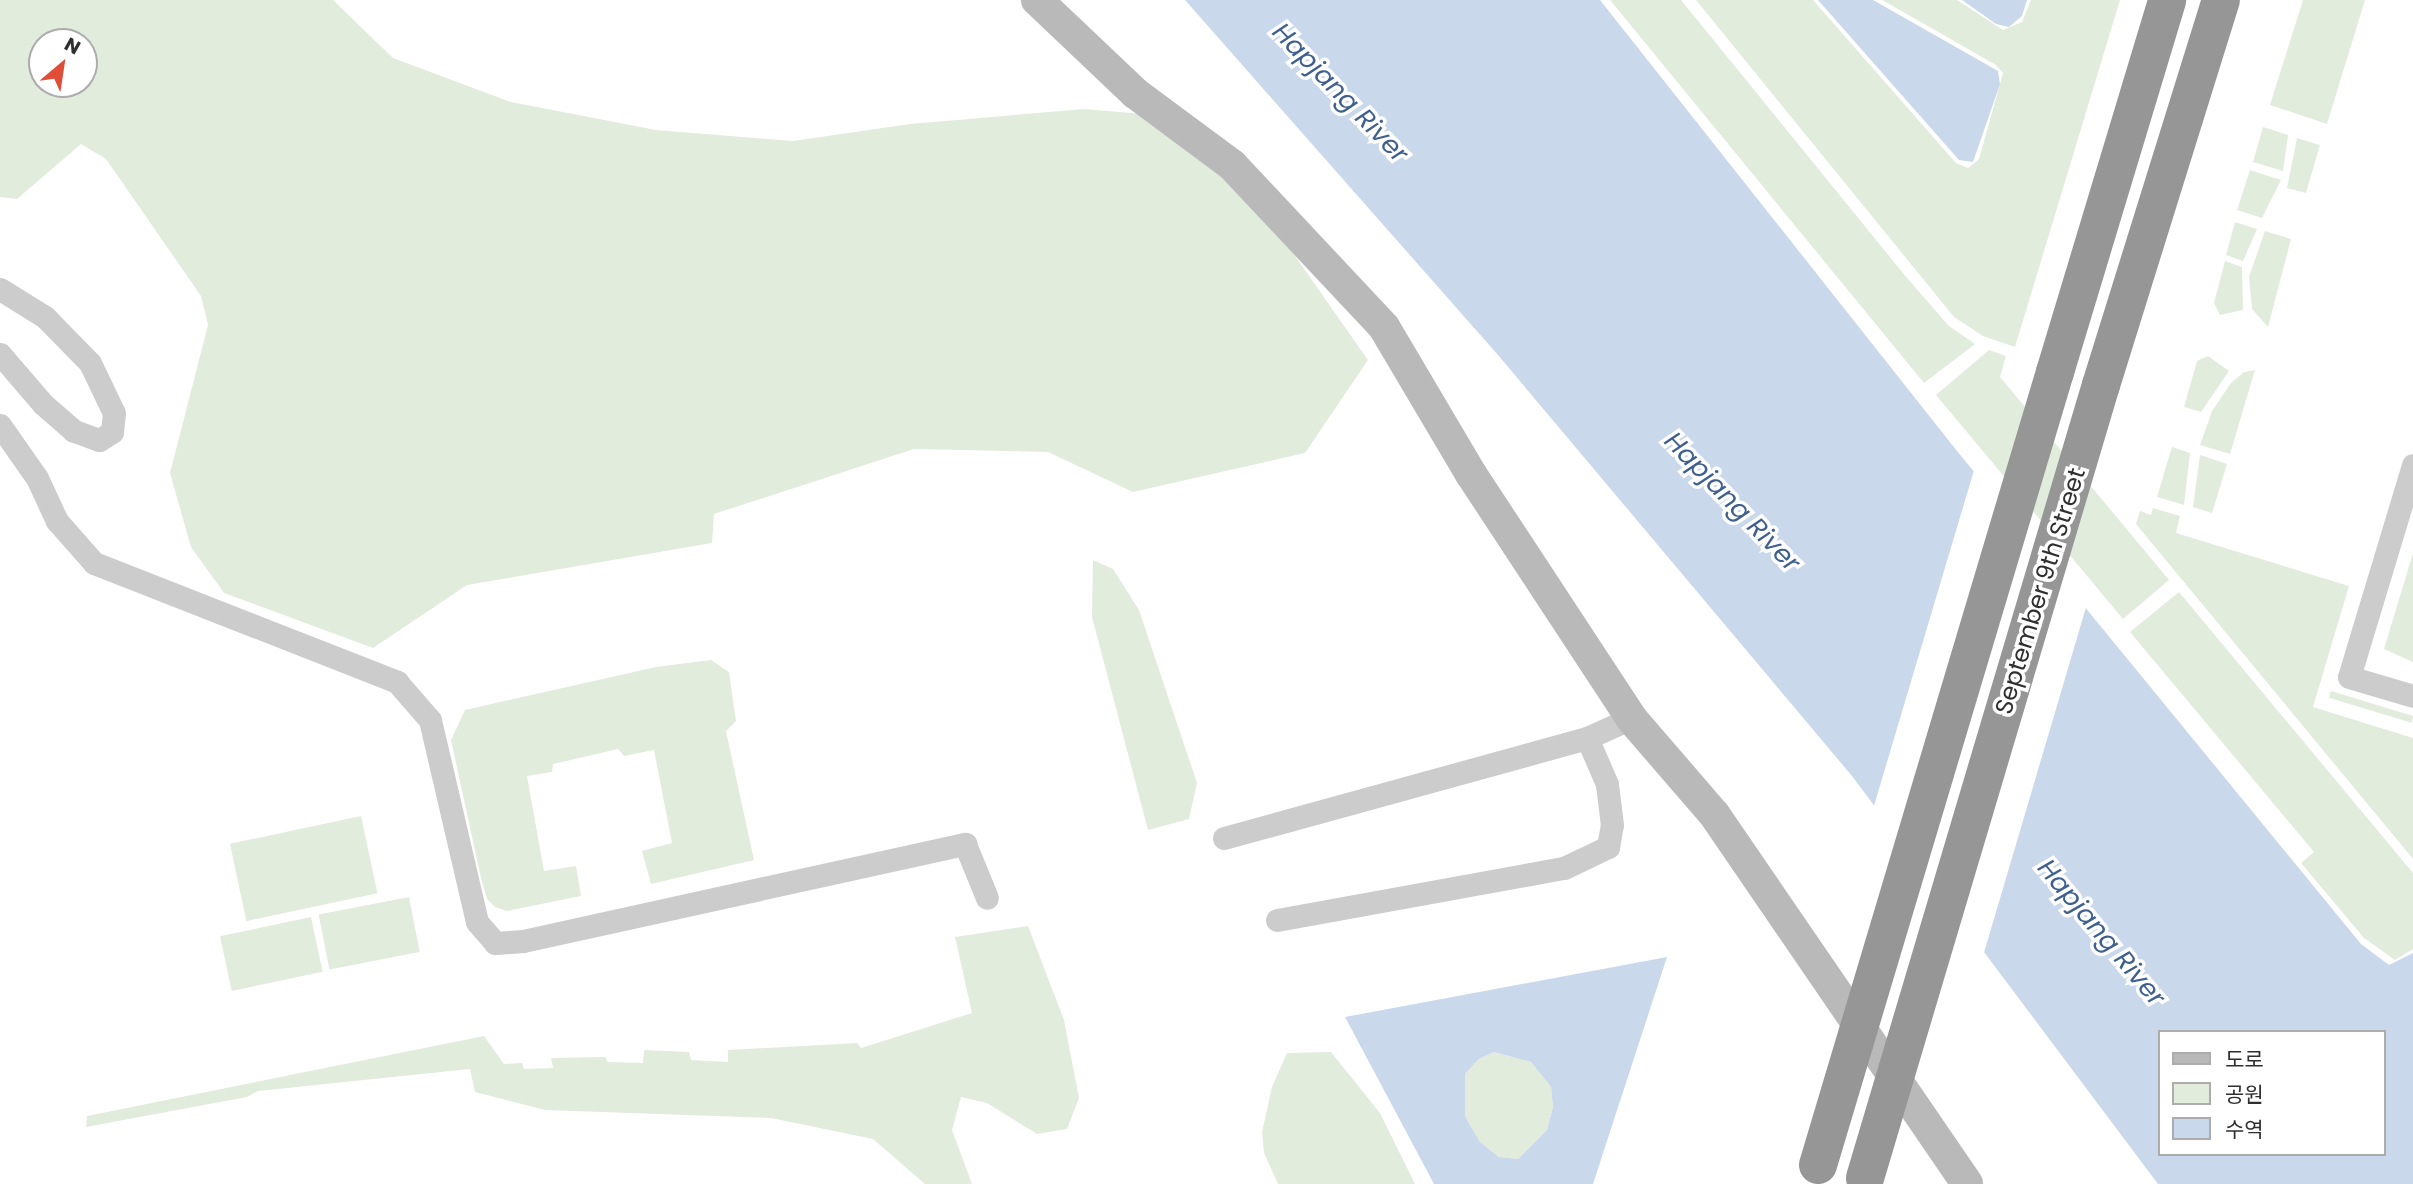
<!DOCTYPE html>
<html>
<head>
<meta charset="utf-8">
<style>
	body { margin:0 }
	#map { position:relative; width:2413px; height:1184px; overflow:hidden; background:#fff; font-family:Poppins,"Noto Sans KR",sans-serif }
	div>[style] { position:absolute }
	.green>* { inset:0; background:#e2ecdd; transform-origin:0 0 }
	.water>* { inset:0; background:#cad8eb }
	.pier>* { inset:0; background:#fff }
	.street>* { height:23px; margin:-11.5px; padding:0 11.5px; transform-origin:11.5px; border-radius:11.5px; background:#ccc }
	.secondary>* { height:32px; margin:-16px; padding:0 16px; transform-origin:16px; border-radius:16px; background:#b9b9b9 }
	.highway>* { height:38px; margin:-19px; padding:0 19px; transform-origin:19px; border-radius:19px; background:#969696 }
	.highway-bridge>* { height:38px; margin:-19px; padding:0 19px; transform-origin:19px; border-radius:19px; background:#969696 }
	span { translate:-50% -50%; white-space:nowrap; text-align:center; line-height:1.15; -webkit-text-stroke:7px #fff; paint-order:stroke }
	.street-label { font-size:24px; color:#2f2f2f }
	.water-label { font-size:26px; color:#3f608f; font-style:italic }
	.legend { position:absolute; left:2158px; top:1030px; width:228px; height:126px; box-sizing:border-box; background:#fff; border:2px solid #acacac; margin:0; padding:9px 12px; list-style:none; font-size:21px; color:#2f2f2f }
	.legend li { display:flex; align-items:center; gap:14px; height:35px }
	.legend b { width:35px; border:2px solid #acacac }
	.north { position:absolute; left:28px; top:28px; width:70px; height:70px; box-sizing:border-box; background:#fff; border:2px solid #acacac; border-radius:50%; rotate:29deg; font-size:19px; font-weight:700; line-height:28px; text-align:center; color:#2f2f2f }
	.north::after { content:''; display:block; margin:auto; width:24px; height:32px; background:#e04d38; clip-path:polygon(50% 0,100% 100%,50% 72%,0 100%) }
</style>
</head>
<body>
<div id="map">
	<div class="green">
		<div style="clip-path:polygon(evenodd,0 0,333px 0,393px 58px,511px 102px,656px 130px,793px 141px,910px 124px,1084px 109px,1144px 114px,1223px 173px,1286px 243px,1368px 360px,1305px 453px,1133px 492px,1048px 452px,914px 449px,714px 514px,712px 543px,467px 585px,373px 648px,224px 593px,191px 547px,170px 473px,208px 325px,201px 296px,106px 159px,81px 144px,17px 199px,0 197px,0 0,42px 42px,84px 42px,84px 84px,42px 84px,42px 42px)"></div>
		<div style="clip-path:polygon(1610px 0,1681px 0,1907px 278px,1949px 326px,1975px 344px,1924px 383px)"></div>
		<div style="clip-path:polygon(1696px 0,1813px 0,1956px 163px,1968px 168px,1979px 159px,2003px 73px,1996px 65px,1882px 0,1957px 0,2003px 30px,2022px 22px,2031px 0,2120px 0,2015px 347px,1983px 336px,1954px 317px)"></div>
		<div style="clip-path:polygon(2303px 0,2365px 0,2327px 124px,2270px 105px)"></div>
		<div style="clip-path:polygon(2263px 127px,2288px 135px,2283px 171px,2253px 162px)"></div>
		<div style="clip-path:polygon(2297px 138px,2320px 145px,2306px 193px,2287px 188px)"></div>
		<div style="clip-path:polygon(2250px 170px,2281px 180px,2262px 218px,2237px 210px)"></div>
		<div style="clip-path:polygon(2235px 222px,2257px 229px,2243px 261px,2226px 255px)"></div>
		<div style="clip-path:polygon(2265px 231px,2291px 239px,2268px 327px,2252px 309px,2249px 277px)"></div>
		<div style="clip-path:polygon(2225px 261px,2242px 267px,2243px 310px,2220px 315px,2214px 303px)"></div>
		<div style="clip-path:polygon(1989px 350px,2006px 356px,2000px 377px,2169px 580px,2123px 619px,1936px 395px)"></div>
		<div style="clip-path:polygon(2208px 356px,2229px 371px,2201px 412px,2184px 407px,2197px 361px)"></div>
		<div style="clip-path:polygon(2255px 370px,2230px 454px,2200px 445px,2212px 411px,2231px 383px,2244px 372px)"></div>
		<div style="clip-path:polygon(2172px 447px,2190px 453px,2184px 505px,2157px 497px)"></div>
		<div style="clip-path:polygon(2200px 455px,2227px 464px,2212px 513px,2193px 507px)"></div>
		<div style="clip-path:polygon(2153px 508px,2180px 516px,2176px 533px,2349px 586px,2313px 707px,2413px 738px,2413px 859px,2136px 524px,2140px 511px,2151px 515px)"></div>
		<div style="clip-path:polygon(2413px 553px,2413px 662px,2384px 649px)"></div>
		<div style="clip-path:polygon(1093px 560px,1113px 569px,1139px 610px,1197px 783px,1189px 819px,1148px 830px,1092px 617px)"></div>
		<div style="clip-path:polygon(2179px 592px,2413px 873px,2413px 949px,2395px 960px,2364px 938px,2301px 863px,2314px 852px,2130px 632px)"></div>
		<div style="clip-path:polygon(711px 660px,729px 672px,736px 721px,726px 731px,754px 860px,651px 884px,642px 851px,672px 843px,654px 750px,624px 756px,618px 749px,553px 764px,552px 772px,527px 776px,544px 871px,576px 866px,581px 896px,507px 911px,495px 907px,487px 899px,481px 878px,451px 740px,465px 710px,656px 667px)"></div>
		<div style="left:2331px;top:691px;width:86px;height:7px;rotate:17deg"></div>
		<div style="left:361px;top:816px;width:79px;height:134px;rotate:78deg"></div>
		<div style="left:409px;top:897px;width:56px;height:92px;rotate:79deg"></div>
		<div style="left:311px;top:917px;width:56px;height:93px;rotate:78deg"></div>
		<div style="clip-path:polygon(1028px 926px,1064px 1020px,1079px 1098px,1067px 1129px,1037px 1134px,987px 1103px,961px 1097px,952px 1130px,972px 1184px,925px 1184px,873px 1139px,771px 1118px,545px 1110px,475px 1092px,470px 1069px,258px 1091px,247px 1097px,86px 1127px,87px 1116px,484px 1036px,504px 1064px,522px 1063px,524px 1069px,553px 1068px,551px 1058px,605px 1057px,608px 1062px,643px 1063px,644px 1050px,689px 1052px,691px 1060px,728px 1062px,728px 1050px,857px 1043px,861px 1048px,972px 1013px,955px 937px)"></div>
		<div style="clip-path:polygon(1331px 1052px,1380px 1113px,1415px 1184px,1278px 1184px,1264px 1153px,1262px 1132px,1272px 1087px,1287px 1053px)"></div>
		<div style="clip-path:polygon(1494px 1052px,1531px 1062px,1551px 1087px,1553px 1107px,1547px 1130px,1518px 1159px,1499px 1157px,1480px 1142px,1465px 1116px,1465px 1074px,1479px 1059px)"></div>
	</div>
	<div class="water">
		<div style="clip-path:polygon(evenodd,1185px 0,1600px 0,1957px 451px,2361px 944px,2389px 965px,2413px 953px,2413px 1184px,2158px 1184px,1852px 776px,1498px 355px,1185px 0,2159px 1032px,2383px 1032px,2383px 1154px,2159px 1154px,2159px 1032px)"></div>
		<div style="clip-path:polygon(1818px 0,1873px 0,1998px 71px,2000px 84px,1973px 162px,1959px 160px)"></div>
		<div style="clip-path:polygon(1962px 0,1961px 0,2027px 0,2022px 16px,2009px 27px,1996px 24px)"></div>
		<div style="clip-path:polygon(evenodd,1667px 957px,1593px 1184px,1434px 1184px,1345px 1017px,1667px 957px,1494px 1052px,1531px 1062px,1551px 1087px,1553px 1107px,1547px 1130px,1518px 1159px,1499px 1157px,1480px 1142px,1465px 1116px,1465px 1074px,1479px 1059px,1494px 1052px)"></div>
	</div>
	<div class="pier">
		<div style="clip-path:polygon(1975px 467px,2087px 604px,1983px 956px,1873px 809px)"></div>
	</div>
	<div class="street">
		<div style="left:0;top:289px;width:53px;rotate:31.9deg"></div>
		<div style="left:45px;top:317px;width:64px;rotate:45.6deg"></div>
		<div style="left:90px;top:363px;width:55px;rotate:64.4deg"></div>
		<div style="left:114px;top:413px;width:19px;rotate:96deg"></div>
		<div style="left:112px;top:432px;width:15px;rotate:148deg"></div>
		<div style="left:99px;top:440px;width:27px;rotate:-160deg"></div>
		<div style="left:74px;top:431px;width:41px;rotate:-138.9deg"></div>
		<div style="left:43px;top:404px;width:66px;rotate:-130.7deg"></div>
		<div style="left:0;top:425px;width:65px;rotate:55.1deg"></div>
		<div style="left:37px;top:478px;width:47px;rotate:65.1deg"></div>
		<div style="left:57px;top:521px;width:56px;rotate:48.6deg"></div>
		<div style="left:94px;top:563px;width:326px;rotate:21.4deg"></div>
		<div style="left:397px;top:682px;width:50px;rotate:49deg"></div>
		<div style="left:430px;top:720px;width:207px;rotate:76.9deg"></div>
		<div style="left:477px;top:922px;width:28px;rotate:49deg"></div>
		<div style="left:495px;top:943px;width:28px;rotate:-4deg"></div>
		<div style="left:523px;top:941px;width:453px;rotate:-12.4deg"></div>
		<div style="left:965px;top:844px;width:58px;rotate:67.8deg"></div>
		<div style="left:2413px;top:465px;width:221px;rotate:106.8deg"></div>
		<div style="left:2349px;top:677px;width:67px;rotate:16.5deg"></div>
		<div style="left:1224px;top:838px;width:377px;rotate:-15.4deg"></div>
		<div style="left:1587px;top:738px;width:48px;rotate:-24.4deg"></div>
		<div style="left:1277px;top:920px;width:292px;rotate:-10.3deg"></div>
		<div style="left:1564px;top:868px;width:49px;rotate:-25.5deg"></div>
		<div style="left:1608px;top:847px;width:22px;rotate:-80deg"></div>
		<div style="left:1612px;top:825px;width:41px;rotate:-97deg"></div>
		<div style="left:1607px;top:784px;width:50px;rotate:-113.5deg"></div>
	</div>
	<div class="secondary">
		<div style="left:1037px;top:0;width:135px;rotate:43.5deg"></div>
		<div style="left:1135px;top:93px;width:121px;rotate:36.6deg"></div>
		<div style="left:1232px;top:165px;width:222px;rotate:46.8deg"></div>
		<div style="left:1384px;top:327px;width:171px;rotate:59.4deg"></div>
		<div style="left:1471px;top:474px;width:292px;rotate:56.7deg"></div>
		<div style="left:1631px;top:718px;width:127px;rotate:49.2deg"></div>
		<div style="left:1714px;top:814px;width:448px;rotate:55.6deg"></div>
	</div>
	<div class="highway">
		<div style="left:2055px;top:372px;width:388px;rotate:-73.2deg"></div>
		<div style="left:2101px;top:385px;width:403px;rotate:-72.7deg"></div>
	</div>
	<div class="highway-bridge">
		<div style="left:1818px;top:1165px;width:828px;rotate:-73.36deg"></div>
		<div style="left:1865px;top:1178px;width:827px;rotate:-73.43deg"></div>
	</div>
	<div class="street-label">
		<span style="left:2040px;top:591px;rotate:-73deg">September 9th Street</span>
	</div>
	<div class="water-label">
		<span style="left:1340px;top:93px;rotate:46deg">Hapjang River</span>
		<span style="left:1732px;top:502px;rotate:46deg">Hapjang River</span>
		<span style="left:2101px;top:933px;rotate:50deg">Hapjang River</span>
	</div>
	<ul class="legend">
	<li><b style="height:9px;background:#b9b9b9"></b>도로</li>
	<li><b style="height:19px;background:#e2ecdd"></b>공원</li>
	<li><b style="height:19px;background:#cad8eb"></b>수역</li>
	</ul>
	<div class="north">N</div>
</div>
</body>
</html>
